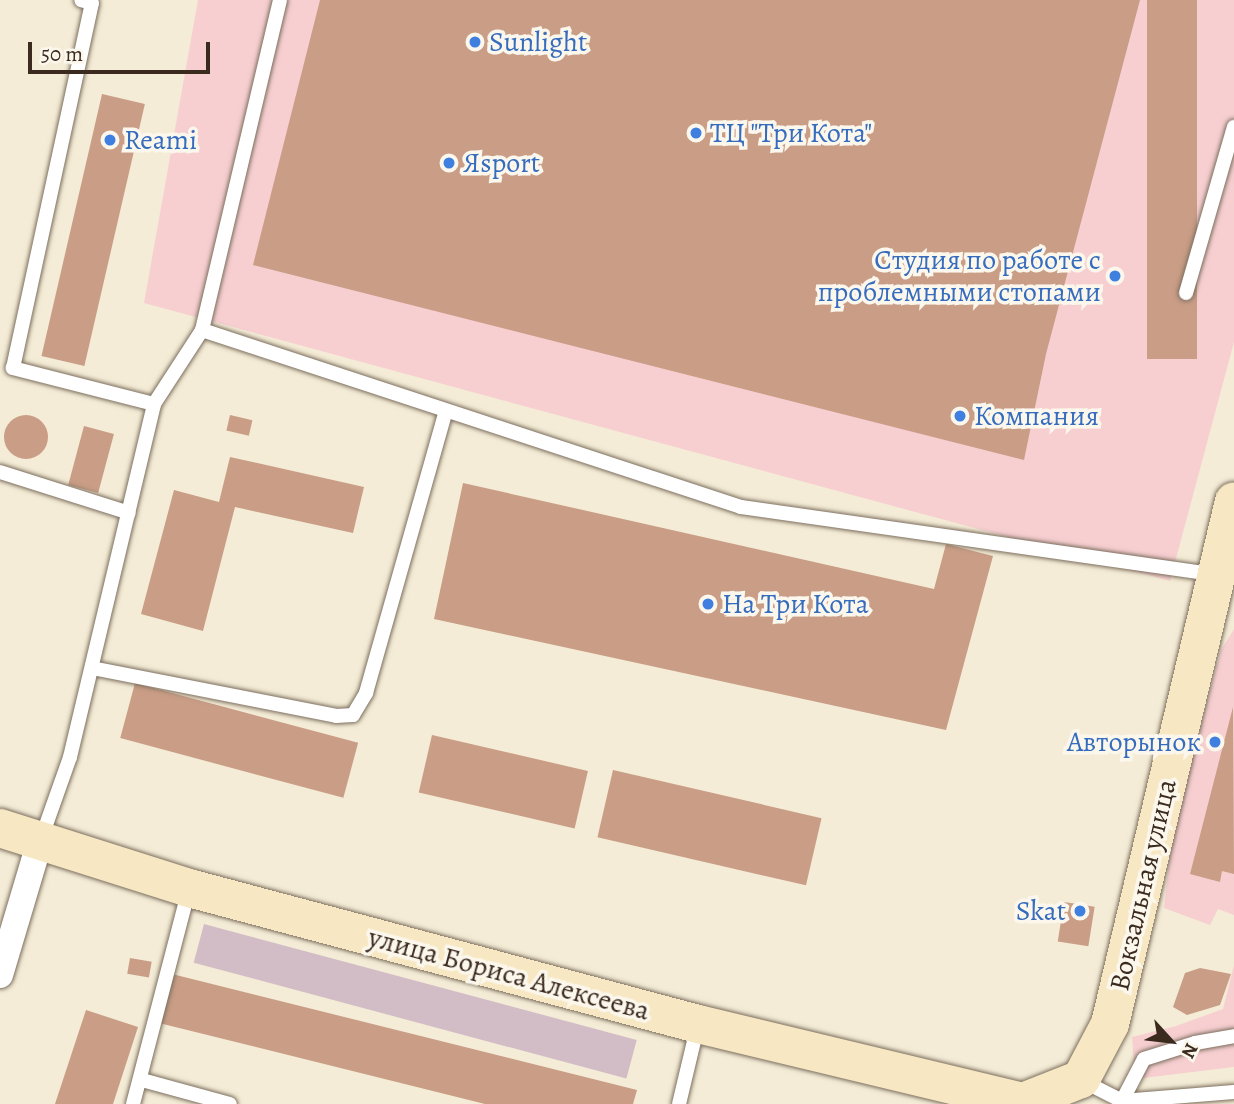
<!DOCTYPE html>
<html>
<head>
<meta charset="utf-8">
<style>
	body { margin:0 }
	#map { position:relative; width:1234px; height:1104px; overflow:hidden; background:#f4ecd6; font-family:Alegreya,serif }
	div>[style] { position:absolute }
	.built>* { inset:0; background:#f7cfd1 }
	.industrial>* { inset:0; background:#d2bdc6; transform-origin:0 0 }
	.building>* { inset:0; background:#c99d86; transform-origin:0 0 }
	.round { border-radius:50% }
	.roads { filter:drop-shadow(0 0 2px #7c6e5e) drop-shadow(0 0 2px #7c6e5e) }
	.service>* { height:14px; margin:-7px; padding:0 7px; transform-origin:7px; border-radius:7px; background:#fff }
	.minor>* { height:26px; margin:-13px; padding:0 13px; transform-origin:13px; border-radius:13px; background:#fff }
	.secondary>* { height:38px; margin:-19px; padding:0 19px; transform-origin:19px; border-radius:19px; background:#f7e8c3 }
	.dots>* { width:19px; height:19px; translate:-50% -50%; box-sizing:border-box; border:4px solid #fbf7ec; border-radius:50% }
	span { translate:-50% -50%; white-space:nowrap; text-align:center; line-height:1.15; -webkit-text-stroke:7px #fbf7ec; paint-order:stroke }
	.shop-label { font-size:28px; color:#366cbe }
	.left { translate:0 -50%; text-align:left }
	.right { translate:-100% -50%; text-align:right }
	.street-label { font-size:28px; color:#3b2a1e }
	.north { position:absolute; left:1136px; top:1006px; width:70px; height:70px; -webkit-text-stroke:5px #fbf7ec; paint-order:stroke; rotate:117deg; font-size:19px; font-weight:700; line-height:28px; text-align:center; color:#3b2a1e }
	.north::after { content:''; display:block; margin:auto; width:24px; height:32px; background:#3b2a1e; clip-path:polygon(50% 0,100% 100%,50% 72%,0 100%) }
	.scale { position:absolute; left:28px; top:42px; width:182px; height:32px; box-sizing:border-box; border:4px solid #3b2a1e; border-top:0; padding-left:9px; font-size:21px; line-height:24px; white-space:nowrap; color:#3b2a1e; -webkit-text-stroke:5px #fbf7ec; paint-order:stroke }
</style>
</head>
<body>
<div id="map">
	<div class="built">
		<div style="clip-path:polygon(198px 0,1234px 0,1234px 342px,1170px 581px,144px 303px)"></div>
		<div style="clip-path:polygon(1234px 629px,1234px 915px,1218px 909px,1210px 925px,1164px 908px,1172px 833px,1221px 650px)"></div>
		<div style="clip-path:polygon(1234px 965px,1234px 1067px,1135px 1079px,1132px 1037px,1176px 1026px,1223px 1009px)"></div>
	</div>
	<div class="industrial">
		<div style="left:204px;top:924px;width:448px;height:40px;rotate:15deg"></div>
	</div>
	<div class="building">
		<div style="clip-path:polygon(320px 0,1140px 0,1046px 354px,1024px 460px,253px 265px)"></div>
		<div style="left:1147px;top:0;width:50px;height:359px"></div>
		<div style="left:102px;top:94px;width:44px;height:269px;rotate:13deg"></div>
		<div style="left:230px;top:415px;width:23px;height:16px;rotate:13deg"></div>
		<div class="round" style="left:4px;top:415px;width:44px;height:44px"></div>
		<div style="left:84px;top:426px;width:31px;height:61px;rotate:15deg"></div>
		<div style="clip-path:polygon(230px 457px,364px 487px,353px 533px,235px 507px,203px 631px,141px 614px,174px 490px,219px 502px)"></div>
		<div style="clip-path:polygon(463px 483px,934px 589px,946px 544px,993px 556px,946px 730px,434px 619px)"></div>
		<div style="left:135px;top:683px;width:231px;height:57px;rotate:15deg"></div>
		<div style="clip-path:polygon(1233px 707px,1234px 874px,1222px 871px,1220px 882px,1190px 874px)"></div>
		<div style="left:432px;top:735px;width:160px;height:59px;rotate:13deg"></div>
		<div style="left:613px;top:770px;width:214px;height:69px;rotate:13deg"></div>
		<div style="left:1064px;top:902px;width:31px;height:40px;rotate:9deg"></div>
		<div style="left:130px;top:958px;width:22px;height:16px;rotate:10deg"></div>
		<div style="clip-path:polygon(1200px 968px,1231px 974px,1220px 1005px,1187px 1015px,1173px 1007px,1185px 973px)"></div>
		<div style="clip-path:polygon(172px 974px,637px 1090px,633px 1104px,485px 1104px,159px 1023px)"></div>
		<div style="clip-path:polygon(86px 1010px,138px 1027px,113px 1104px,55px 1104px)"></div>
	</div>
	<div class="roads">
		<div class="service">
			<div style="left:1186px;top:293px;width:173px;rotate:-73.9deg"></div>
			<div style="left:202px;top:330px;width:567px;rotate:18.18deg"></div>
			<div style="left:741px;top:507px;width:478px;rotate:8.1deg"></div>
			<div style="left:154px;top:404px;width:88px;rotate:-57deg"></div>
			<div style="left:202px;top:330px;width:339px;rotate:-76.7deg"></div>
			<div style="left:0;top:472px;width:135px;rotate:17.6deg"></div>
			<div style="left:92px;top:668px;width:249px;rotate:11.1deg"></div>
			<div style="left:336px;top:716px;width:17px;rotate:-3deg"></div>
			<div style="left:353px;top:715px;width:26px;rotate:-59deg"></div>
			<div style="left:366px;top:693px;width:293px;rotate:-74.2deg"></div>
			<div style="left:41px;top:839px;width:87px;rotate:-70.5deg"></div>
			<div style="left:70px;top:757px;width:363px;rotate:-76.6deg"></div>
			<div style="left:154px;top:404px;width:146px;rotate:-165.7deg"></div>
			<div style="left:13px;top:368px;width:373px;rotate:-77.8deg"></div>
			<div style="left:92px;top:3px;width:11px;rotate:-165deg"></div>
			<div style="left:142px;top:1080px;width:91px;rotate:15.3deg"></div>
			<div style="left:1083px;top:1081px;width:44px;rotate:27.1deg"></div>
			<div style="left:1122px;top:1101px;width:112px;rotate:-4.6deg"></div>
			<div style="left:1122px;top:1101px;width:47px;rotate:-62.4deg"></div>
			<div style="left:1144px;top:1059px;width:53px;rotate:-17.4deg"></div>
			<div style="left:1195px;top:1043px;width:40px;rotate:-10deg"></div>
			<div style="left:133px;top:1104px;width:222px;rotate:-75.4deg"></div>
			<div style="left:679px;top:1104px;width:82px;rotate:-76.6deg"></div>
		</div>
		<div class="minor">
			<div style="left:0;top:975px;width:140px;rotate:-73.4deg"></div>
		</div>
		<div class="secondary">
			<div style="left:0;top:828px;width:198px;rotate:17.6deg"></div>
			<div style="left:189px;top:888px;width:527px;rotate:14.96deg"></div>
			<div style="left:698px;top:1024px;width:334px;rotate:13.5deg"></div>
			<div style="left:1023px;top:1102px;width:62px;rotate:-21.6deg"></div>
			<div style="left:1081px;top:1079px;width:62px;rotate:-62.2deg"></div>
			<div style="left:1110px;top:1024px;width:537px;rotate:-76.66deg"></div>
		</div>
	</div>
	<div class="dots">
		<div style="left:475px;top:42px;background:#3f7fe0"></div>
		<div style="left:696px;top:133px;background:#3f7fe0"></div>
		<div style="left:110px;top:140px;background:#3f7fe0"></div>
		<div style="left:449px;top:163px;background:#3f7fe0"></div>
		<div style="left:1115px;top:276px;background:#3f7fe0"></div>
		<div style="left:960px;top:416px;background:#3f7fe0"></div>
		<div style="left:708px;top:604px;background:#3f7fe0"></div>
		<div style="left:1215px;top:742px;background:#3f7fe0"></div>
		<div style="left:1080px;top:911px;background:#3f7fe0"></div>
	</div>
	<div class="shop-label">
		<span class="left" style="left:489px;top:42px">Sunlight</span>
		<span class="left" style="left:710px;top:133px">ТЦ "Три Кота"</span>
		<span class="left" style="left:124px;top:140px">Reami</span>
		<span class="left" style="left:463px;top:163px">Яsport</span>
		<span class="right" style="left:1101px;top:276px">Студия по работе с<br>проблемными стопами</span>
		<span class="left" style="left:974px;top:416px">Компания</span>
		<span class="left" style="left:722px;top:604px">На Три Кота</span>
		<span class="right" style="left:1201px;top:742px">Авторынок</span>
		<span class="right" style="left:1066px;top:911px">Skat</span>
	</div>
	<div class="street-label">
		<span style="left:1143px;top:885px;rotate:-77deg">Вокзальная улица</span>
		<span style="left:509px;top:974px;rotate:15deg">улица Бориса Алексеева</span>
	</div>
	<div class="north">N</div>
	<div class="scale">50 m</div>
</div>
</body>
</html>
